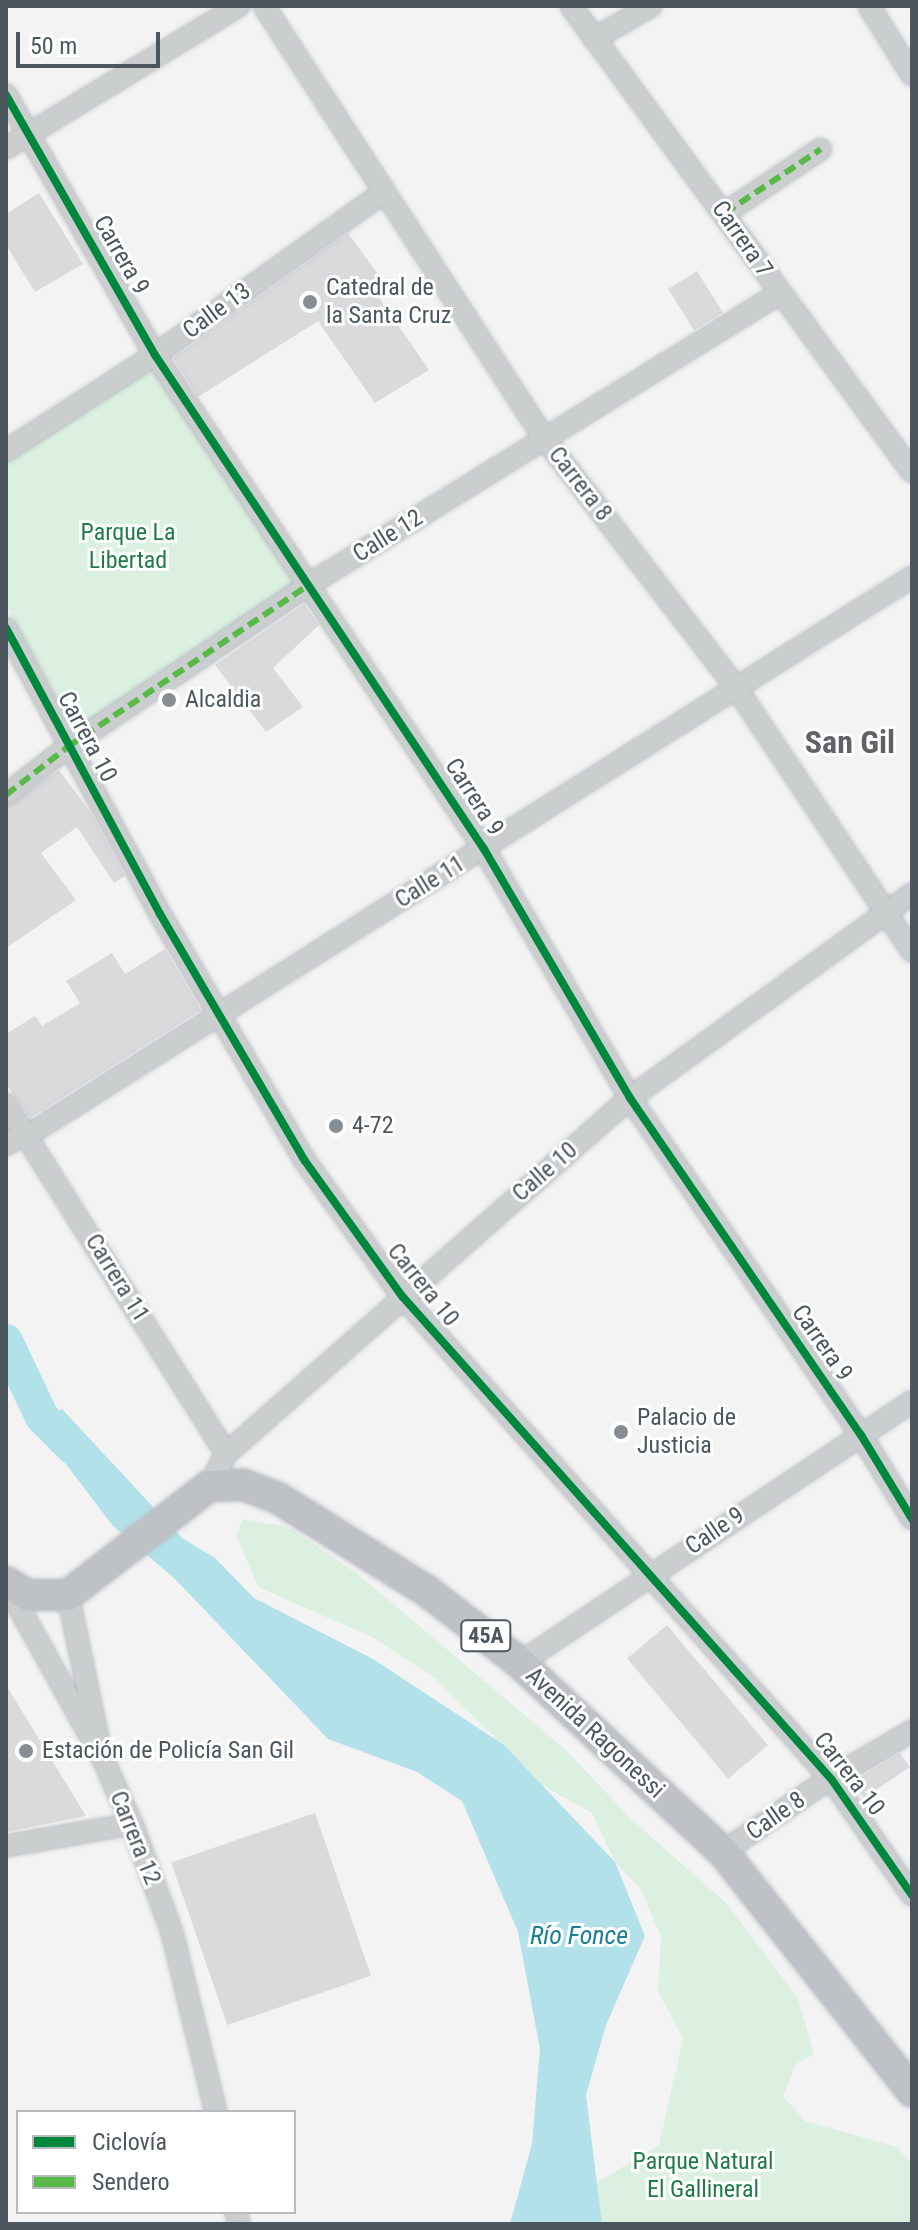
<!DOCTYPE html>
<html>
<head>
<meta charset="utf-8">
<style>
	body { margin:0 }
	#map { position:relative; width:918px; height:2230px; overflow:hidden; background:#f4f3f3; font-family:"Roboto Condensed",sans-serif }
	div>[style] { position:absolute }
	.green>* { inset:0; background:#dbf0e1 }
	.water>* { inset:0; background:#b3e1ea }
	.river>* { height:34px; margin:-17px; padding:0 17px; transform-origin:17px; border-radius:17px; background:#b3e1ea }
	.building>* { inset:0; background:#dadadc; transform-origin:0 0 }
	.roads { filter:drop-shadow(0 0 2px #b9bdc2) drop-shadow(0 0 2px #b9bdc2) }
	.minor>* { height:20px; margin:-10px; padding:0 10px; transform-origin:10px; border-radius:10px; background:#cbcecf }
	.highway>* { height:30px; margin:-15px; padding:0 15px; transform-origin:15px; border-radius:15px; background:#bec2c6 }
	.quiet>* { height:6px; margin-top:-3px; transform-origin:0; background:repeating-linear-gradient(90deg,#58b947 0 12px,transparent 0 18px) }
	.cycleway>* { height:8px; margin:-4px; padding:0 4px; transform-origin:4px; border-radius:4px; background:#00873e }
	.dots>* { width:22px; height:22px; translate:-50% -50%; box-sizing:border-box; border:4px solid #fff; border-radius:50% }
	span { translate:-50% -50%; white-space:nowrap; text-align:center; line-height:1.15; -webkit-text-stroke:6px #fff; paint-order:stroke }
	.shield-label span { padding:2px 6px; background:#fff; border:2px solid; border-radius:6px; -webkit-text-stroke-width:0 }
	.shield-label { font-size:22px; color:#4c565e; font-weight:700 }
	.street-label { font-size:24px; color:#4c565e }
	.poi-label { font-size:24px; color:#4c565e }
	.left { translate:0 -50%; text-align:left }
	.park-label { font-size:24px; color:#217b49 }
	.water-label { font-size:26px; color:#198194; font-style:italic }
	.district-label { font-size:32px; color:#5f6367; font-weight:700 }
	.frame { position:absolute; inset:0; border:8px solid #4c565e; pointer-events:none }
	.legend { position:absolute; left:16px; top:2110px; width:280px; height:104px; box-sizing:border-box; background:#fff; border:2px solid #b7bbbf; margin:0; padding:10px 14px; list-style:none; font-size:24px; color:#4c565e }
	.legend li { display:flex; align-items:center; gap:16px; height:40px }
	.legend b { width:40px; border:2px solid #b7bbbf }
	.scale { position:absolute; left:16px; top:32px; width:144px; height:36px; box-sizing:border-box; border:4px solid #4c565e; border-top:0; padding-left:10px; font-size:24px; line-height:28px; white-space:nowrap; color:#4c565e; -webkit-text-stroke:6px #fff; paint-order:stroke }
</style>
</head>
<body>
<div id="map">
	<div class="green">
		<div style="clip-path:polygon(152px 363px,298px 580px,74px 731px,6px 605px,6px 452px)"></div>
		<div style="clip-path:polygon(243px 1519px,288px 1527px,359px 1575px,567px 1751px,631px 1819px,725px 1902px,798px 1998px,814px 2054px,796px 2064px,783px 2096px,805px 2121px,897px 2147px,912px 2164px,912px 2224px,602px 2224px,596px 2183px,659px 2145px,683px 2039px,658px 1991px,661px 1936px,641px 1890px,615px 1862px,592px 1813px,542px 1785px,435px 1678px,372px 1637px,258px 1587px,236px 1535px)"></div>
	</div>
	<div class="water">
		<div style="clip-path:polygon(62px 1409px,182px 1538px,215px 1558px,254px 1598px,373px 1659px,504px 1745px,615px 1862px,645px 1936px,606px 2025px,586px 2095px,602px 2224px,510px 2224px,532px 2144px,540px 2049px,518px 1932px,462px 1801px,417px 1772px,328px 1739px,175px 1579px,113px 1526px,40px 1430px,42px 1417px)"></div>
	</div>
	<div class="river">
		<div style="left:6px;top:1341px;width:84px;rotate:64.7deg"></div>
		<div style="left:42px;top:1417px;width:44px;rotate:45deg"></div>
	</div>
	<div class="building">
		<div style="clip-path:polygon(39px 193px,83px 264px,35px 292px,6px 245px,6px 214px)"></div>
		<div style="clip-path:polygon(348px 233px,380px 277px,369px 283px,429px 370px,375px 403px,318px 321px,198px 397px,173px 358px)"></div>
		<div style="left:697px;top:271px;width:49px;height:34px;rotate:58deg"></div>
		<div style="clip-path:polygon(304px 604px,319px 625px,273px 668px,303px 707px,266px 732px,215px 665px)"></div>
		<div style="clip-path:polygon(59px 770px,91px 813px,125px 876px,114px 883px,77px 827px,41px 853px,76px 900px,6px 948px,6px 808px)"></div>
		<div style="clip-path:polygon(165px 949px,201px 1010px,30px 1118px,6px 1084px,6px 1034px,35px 1016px,42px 1026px,80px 1003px,66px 981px,112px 953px,125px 974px)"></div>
		<div style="left:667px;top:1625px;width:157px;height:52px;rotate:50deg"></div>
		<div style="clip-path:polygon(6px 1685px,86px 1816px,6px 1832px)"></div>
		<div style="clip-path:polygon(900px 1753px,910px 1767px,864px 1798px,852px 1782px)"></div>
		<div style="left:315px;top:1813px;width:172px;height:152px;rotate:71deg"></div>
	</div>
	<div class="roads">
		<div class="minor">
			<div style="left:264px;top:6px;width:515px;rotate:57.05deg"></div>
			<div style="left:544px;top:438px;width:317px;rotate:52.4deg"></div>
			<div style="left:737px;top:689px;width:315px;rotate:56.3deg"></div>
			<div style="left:571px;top:6px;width:577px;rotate:53.8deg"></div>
			<div style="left:869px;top:6px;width:81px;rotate:58.1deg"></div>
			<div style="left:594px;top:39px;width:66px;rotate:-30.1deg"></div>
			<div style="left:6px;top:95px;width:300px;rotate:60.2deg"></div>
			<div style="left:155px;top:355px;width:594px;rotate:56.34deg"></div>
			<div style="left:484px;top:849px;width:289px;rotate:59.6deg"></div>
			<div style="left:630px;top:1098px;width:409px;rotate:55.6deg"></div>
			<div style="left:861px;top:1435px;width:98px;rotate:58.7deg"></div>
			<div style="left:6px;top:148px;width:273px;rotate:-31.4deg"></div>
			<div style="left:725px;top:213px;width:115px;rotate:-33.7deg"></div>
			<div style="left:6px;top:451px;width:177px;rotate:-32.8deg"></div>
			<div style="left:155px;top:355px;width:281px;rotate:-35.4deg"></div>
			<div style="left:6px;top:628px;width:325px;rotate:61.7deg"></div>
			<div style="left:160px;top:914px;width:286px;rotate:59.6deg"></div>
			<div style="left:305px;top:1161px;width:166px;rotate:54.3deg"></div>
			<div style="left:402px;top:1296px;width:647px;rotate:48.38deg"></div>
			<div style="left:832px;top:1780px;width:140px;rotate:55.2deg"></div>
			<div style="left:6px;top:795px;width:80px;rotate:-37.9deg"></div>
			<div style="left:69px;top:746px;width:290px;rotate:-33.9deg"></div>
			<div style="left:310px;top:584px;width:553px;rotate:-31.76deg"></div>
			<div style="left:6px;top:1104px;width:413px;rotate:57.8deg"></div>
			<div style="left:28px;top:1135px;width:1045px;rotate:-32.26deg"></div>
			<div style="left:6px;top:1145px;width:23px;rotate:-31deg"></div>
			<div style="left:209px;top:1486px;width:36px;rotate:-62deg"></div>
			<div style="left:226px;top:1454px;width:538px;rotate:-41.39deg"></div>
			<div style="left:630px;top:1098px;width:348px;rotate:-35.9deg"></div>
			<div style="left:6px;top:1584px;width:198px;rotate:61deg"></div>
			<div style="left:102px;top:1757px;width:73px;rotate:65.9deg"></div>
			<div style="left:132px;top:1824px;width:115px;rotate:69.7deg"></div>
			<div style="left:172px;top:1932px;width:185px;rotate:76.3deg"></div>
			<div style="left:68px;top:1595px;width:146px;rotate:78.2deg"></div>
			<div style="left:520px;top:1663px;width:471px;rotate:-33.7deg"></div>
			<div style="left:6px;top:1846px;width:128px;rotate:-9.9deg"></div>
			<div style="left:723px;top:1852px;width:118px;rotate:-34.6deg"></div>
			<div style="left:820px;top:1785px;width:107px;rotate:-30.4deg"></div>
			<div style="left:236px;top:2212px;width:12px;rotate:76deg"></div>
		</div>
		<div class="highway">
			<div style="left:6px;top:1582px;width:26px;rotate:31deg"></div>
			<div style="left:28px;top:1595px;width:40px"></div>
			<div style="left:68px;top:1595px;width:178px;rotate:-37.7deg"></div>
			<div style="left:209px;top:1486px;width:35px;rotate:-2deg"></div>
			<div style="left:244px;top:1485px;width:36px;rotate:21deg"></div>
			<div style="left:278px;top:1498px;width:176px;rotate:32deg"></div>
			<div style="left:427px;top:1591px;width:118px;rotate:37.7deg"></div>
			<div style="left:520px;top:1663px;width:277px;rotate:43deg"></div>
			<div style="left:723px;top:1852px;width:305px;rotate:51.7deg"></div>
		</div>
	</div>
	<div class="quiet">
		<div style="left:725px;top:213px;width:115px;rotate:-33.7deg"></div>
		<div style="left:6px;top:795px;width:80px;rotate:-37.9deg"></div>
		<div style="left:69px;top:746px;width:290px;rotate:-33.9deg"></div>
	</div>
	<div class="cycleway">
		<div style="left:6px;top:95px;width:300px;rotate:60.2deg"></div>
		<div style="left:155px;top:355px;width:594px;rotate:56.34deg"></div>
		<div style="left:484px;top:849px;width:289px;rotate:59.6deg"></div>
		<div style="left:630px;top:1098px;width:409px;rotate:55.6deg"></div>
		<div style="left:861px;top:1435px;width:98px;rotate:58.7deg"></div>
		<div style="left:6px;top:628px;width:325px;rotate:61.7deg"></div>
		<div style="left:160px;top:914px;width:286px;rotate:59.6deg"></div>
		<div style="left:305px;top:1161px;width:166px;rotate:54.3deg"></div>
		<div style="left:402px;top:1296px;width:647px;rotate:48.38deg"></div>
		<div style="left:832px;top:1780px;width:140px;rotate:55.2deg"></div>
	</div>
	<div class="dots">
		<div style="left:310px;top:302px;background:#878d92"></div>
		<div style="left:169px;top:700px;background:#878d92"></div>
		<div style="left:336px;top:1126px;background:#878d92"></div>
		<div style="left:621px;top:1432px;background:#878d92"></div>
		<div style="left:26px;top:1751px;background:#878d92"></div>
	</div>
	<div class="shield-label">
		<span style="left:486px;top:1636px">45A</span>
	</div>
	<div class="street-label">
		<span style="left:742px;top:239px;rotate:55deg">Carrera 7</span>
		<span style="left:121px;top:255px;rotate:60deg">Carrera 9</span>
		<span style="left:217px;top:311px;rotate:-36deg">Calle 13</span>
		<span style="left:580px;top:484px;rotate:52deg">Carrera 8</span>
		<span style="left:388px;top:536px;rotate:-32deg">Calle 12</span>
		<span style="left:87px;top:737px;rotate:62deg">Carrera 10</span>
		<span style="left:474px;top:797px;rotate:57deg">Carrera 9</span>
		<span style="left:430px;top:882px;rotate:-32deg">Calle 11</span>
		<span style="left:545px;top:1172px;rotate:-41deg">Calle 10</span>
		<span style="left:117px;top:1278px;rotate:58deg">Carrera 11</span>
		<span style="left:423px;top:1285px;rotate:51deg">Carrera 10</span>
		<span style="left:822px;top:1343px;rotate:55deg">Carrera 9</span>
		<span style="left:715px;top:1531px;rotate:-34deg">Calle 9</span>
		<span style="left:595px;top:1733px;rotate:43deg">Avenida Ragonessi</span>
		<span style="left:849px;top:1774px;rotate:52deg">Carrera 10</span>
		<span style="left:776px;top:1816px;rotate:-35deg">Calle 8</span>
		<span style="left:135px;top:1838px;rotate:68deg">Carrera 12</span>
	</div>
	<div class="poi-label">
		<span class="left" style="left:326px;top:302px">Catedral de<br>la Santa Cruz</span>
		<span class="left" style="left:185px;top:700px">Alcaldia</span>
		<span class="left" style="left:352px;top:1126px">4-72</span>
		<span class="left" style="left:637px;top:1432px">Palacio de<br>Justicia</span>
		<span class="left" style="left:42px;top:1751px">Estación de Policía San Gil</span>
	</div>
	<div class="park-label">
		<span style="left:128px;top:547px">Parque La<br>Libertad</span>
		<span style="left:703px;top:2176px">Parque Natural<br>El Gallineral</span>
	</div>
	<div class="water-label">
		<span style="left:579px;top:1936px">Río Fonce</span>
	</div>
	<div class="district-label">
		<span style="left:850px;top:742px">San Gil</span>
	</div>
	<div class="frame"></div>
	<ul class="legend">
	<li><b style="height:10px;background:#00873e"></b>Ciclovía</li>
	<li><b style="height:10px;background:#58b947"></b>Sendero</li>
	</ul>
	<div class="scale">50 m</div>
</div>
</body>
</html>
